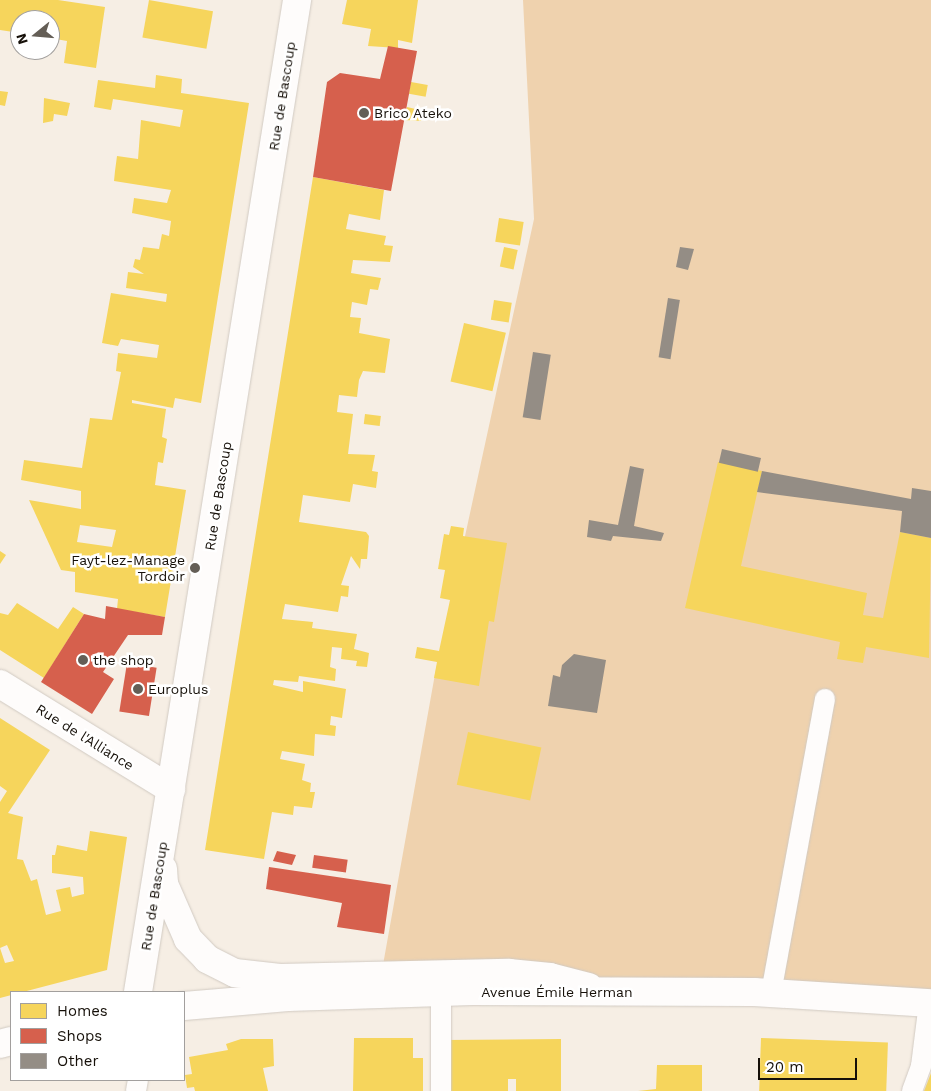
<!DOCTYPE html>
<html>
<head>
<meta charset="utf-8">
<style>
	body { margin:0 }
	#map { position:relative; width:931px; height:1091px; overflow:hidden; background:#f6eee4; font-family:"Work Sans",sans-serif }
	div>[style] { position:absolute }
	.green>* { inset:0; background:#efd2ae }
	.homes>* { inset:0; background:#f6d55c; transform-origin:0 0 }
	.shops>* { inset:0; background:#d6604d; transform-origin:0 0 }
	.building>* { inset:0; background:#948d85; transform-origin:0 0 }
	.roads { filter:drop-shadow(0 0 1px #d1cac2) drop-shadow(0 0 1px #d1cac2) }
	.service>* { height:20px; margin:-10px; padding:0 10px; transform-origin:10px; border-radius:10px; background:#fefcfb }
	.minor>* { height:28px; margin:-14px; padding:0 14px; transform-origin:14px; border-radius:14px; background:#fefcfb }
	.secondary>* { height:28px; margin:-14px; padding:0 14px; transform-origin:14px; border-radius:14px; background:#fefcfb }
	.primary>* { height:28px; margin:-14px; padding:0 14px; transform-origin:14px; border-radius:14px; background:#fefcfb }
	.dots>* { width:14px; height:14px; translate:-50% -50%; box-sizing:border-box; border:2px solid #fff; border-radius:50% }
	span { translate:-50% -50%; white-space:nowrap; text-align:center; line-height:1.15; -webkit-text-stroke:5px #fff; paint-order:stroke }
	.street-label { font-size:14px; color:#161009 }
	.poi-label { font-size:14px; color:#161009 }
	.left { translate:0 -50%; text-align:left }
	.right { translate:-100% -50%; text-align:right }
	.legend { position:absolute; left:10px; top:991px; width:175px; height:90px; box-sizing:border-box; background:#fff; border:1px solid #a29f9d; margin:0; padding:6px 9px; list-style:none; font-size:15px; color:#161009 }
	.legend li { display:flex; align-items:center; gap:10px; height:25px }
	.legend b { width:25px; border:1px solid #a29f9d }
	.north { position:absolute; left:10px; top:10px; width:50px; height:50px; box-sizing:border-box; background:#fff; border:1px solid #a29f9d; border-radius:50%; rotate:253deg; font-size:14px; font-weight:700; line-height:20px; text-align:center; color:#161009 }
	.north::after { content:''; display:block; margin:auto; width:18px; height:22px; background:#645e56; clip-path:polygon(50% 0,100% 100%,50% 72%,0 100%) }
	.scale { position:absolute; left:758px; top:1058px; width:99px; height:22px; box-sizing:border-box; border:2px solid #161009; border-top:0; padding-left:6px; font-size:15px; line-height:18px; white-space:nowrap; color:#161009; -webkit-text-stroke:4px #fff; paint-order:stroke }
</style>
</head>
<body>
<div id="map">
	<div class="green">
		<div style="clip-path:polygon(523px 0,931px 0,931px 1003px,381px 976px,435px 674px,534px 219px)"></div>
	</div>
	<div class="homes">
		<div style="clip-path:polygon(0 0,58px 0,105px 7px,96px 68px,64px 63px,67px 41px,50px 38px,50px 20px,20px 20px,20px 33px,0 30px)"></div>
		<div style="left:149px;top:0;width:65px;height:38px;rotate:10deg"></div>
		<div style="clip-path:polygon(347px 0,418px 0,412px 43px,398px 40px,398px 48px,368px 46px,371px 29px,342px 24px)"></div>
		<div style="clip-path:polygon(evenodd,156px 75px,182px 79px,181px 93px,249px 103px,201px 403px,175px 398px,173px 408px,132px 400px,132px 403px,166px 409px,162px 437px,167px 439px,163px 463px,158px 462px,155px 485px,186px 490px,165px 617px,117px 609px,118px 599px,75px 592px,75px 572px,61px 570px,29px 500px,81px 509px,81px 491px,21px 480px,24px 460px,82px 468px,90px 418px,112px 420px,121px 372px,116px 371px,118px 353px,157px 358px,159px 345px,121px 339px,118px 346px,102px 343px,111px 293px,166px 302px,167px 294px,126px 288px,128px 272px,144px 274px,133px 267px,135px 259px,140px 260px,143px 247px,159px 249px,162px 234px,169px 236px,171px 221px,132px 213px,134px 198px,167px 203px,171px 190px,114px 181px,115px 171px,117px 156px,138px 159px,141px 120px,180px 127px,183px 110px,113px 99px,111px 110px,94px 107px,98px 80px,155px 88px,156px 75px,80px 525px,116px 530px,112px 547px,77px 542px,80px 525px)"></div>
		<div style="left:411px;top:82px;width:17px;height:12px;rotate:10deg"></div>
		<div style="clip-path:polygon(0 91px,8px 92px,5px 106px,0 105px)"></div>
		<div style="clip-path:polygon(44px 98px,70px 103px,67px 116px,54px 114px,53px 121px,43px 123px)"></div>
		<div style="clip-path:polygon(407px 107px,424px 111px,421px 121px,404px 120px)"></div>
		<div style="clip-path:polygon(313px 177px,384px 190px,380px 220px,349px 214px,346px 229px,386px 236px,384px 245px,393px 246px,390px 262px,353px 260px,351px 273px,381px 278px,378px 290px,370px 289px,367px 305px,352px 302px,350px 317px,361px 318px,359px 333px,390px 339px,385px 373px,363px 371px,359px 380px,357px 397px,339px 395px,337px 412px,353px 414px,348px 454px,375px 455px,372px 471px,378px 472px,376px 488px,353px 484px,350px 502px,303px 495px,299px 522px,366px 532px,369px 536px,367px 559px,361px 559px,360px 569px,351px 556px,341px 585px,349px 586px,348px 597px,341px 596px,338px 612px,285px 604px,282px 619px,313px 622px,312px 628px,357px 634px,354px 649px,369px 653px,367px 667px,356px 666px,357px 661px,341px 659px,342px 648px,332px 647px,330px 667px,336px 669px,335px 681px,299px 676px,298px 682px,274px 680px,273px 685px,303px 692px,303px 681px,346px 689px,342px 718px,331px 716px,330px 725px,336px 726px,335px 736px,315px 734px,314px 756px,282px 751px,280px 759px,305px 764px,302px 780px,311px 783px,310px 792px,315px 792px,312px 808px,294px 806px,293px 815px,272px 812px,264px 859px,205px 850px)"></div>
		<div style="left:499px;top:218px;width:25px;height:24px;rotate:9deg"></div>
		<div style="left:504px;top:247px;width:14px;height:20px;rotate:12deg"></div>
		<div style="left:494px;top:300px;width:18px;height:20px;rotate:9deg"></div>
		<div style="left:464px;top:323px;width:43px;height:60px;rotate:13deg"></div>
		<div style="left:365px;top:414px;width:16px;height:10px;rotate:7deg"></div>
		<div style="clip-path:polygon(718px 462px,762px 471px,741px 566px,867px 593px,863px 615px,883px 618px,900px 532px,931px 538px,929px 658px,866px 647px,863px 663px,837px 659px,840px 642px,685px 608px)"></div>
		<div style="clip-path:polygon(451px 526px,464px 528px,463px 536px,507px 543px,494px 622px,489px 621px,479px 686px,434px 678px,437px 662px,415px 658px,417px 647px,439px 651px,450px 600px,440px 598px,445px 570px,438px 569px,444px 534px,449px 535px)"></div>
		<div style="clip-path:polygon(0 551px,6px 555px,0 564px)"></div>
		<div style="clip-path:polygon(17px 603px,58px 629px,73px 607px,84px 614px,44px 678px,0 650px,0 613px,8px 615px)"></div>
		<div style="clip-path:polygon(0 718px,50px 750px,8px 813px,23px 817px,17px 859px,23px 860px,31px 881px,37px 879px,46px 915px,61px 911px,56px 890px,70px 887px,72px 897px,84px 894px,83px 877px,52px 873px,52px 855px,55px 855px,57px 845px,87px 851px,90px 831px,127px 837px,107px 970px,0 998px,0 948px,5px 963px,14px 961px,7px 945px,0 948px,0 802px,7px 791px,0 786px)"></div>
		<div style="left:468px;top:732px;width:75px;height:54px;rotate:12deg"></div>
		<div style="clip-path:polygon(354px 1038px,413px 1038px,413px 1058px,423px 1058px,423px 1091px,353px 1091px)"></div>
		<div style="left:761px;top:1038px;width:127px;height:53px;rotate:2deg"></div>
		<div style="clip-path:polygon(241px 1039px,273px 1039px,274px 1066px,263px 1068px,268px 1091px,195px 1091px,194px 1087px,187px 1088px,185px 1075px,192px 1074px,189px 1057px,228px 1050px,226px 1044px)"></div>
		<div style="clip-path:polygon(561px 1039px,561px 1091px,516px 1091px,516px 1079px,508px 1079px,508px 1091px,445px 1091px,445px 1040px)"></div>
		<div style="clip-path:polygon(657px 1065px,702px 1065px,702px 1091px,638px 1091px,656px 1089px)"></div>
		<div style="clip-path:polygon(931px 1073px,931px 1091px,924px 1091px)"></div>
	</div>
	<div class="shops">
		<div style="clip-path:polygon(388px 46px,417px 51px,391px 191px,313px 177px,327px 82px,340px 73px,380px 79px)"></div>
		<div style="clip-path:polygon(106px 606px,165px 617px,162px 635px,128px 635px,103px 672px,114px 679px,92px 714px,41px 682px,84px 614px,105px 619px)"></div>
		<div style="left:127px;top:663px;width:30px;height:49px;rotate:9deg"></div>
		<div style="clip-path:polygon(277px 851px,296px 855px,292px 865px,273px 861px)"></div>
		<div style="left:314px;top:855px;width:34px;height:13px;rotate:8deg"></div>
		<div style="clip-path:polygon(269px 867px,391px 885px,384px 934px,337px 927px,342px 903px,266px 889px)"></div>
	</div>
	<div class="building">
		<div style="clip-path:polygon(680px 247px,694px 249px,688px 270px,676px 267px)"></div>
		<div style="left:668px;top:298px;width:12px;height:60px;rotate:9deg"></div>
		<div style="left:533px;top:352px;width:18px;height:66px;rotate:9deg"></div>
		<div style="left:722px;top:449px;width:40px;height:14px;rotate:13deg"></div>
		<div style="clip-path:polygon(630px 466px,644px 469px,634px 526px,664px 533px,661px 541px,613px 536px,611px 541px,587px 537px,589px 520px,618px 525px)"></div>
		<div style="clip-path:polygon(762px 471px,911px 499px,912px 488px,931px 491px,931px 538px,900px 532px,902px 511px,757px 492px)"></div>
		<div style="clip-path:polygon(574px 654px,606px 660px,597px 713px,548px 706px,553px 675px,560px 677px,562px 665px)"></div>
	</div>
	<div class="roads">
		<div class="service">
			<div style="left:771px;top:993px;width:299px;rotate:-79.6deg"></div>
			<div style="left:136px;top:1091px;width:11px;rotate:-80deg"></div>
			<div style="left:441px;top:1091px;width:99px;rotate:-90deg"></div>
			<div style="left:912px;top:1091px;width:27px;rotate:-70deg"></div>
			<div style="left:921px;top:1066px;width:64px;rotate:-82.8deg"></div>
		</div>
		<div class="minor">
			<div style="left:0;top:684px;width:201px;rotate:31.6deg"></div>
		</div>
		<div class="secondary">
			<div style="left:163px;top:869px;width:15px;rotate:86deg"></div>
			<div style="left:164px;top:884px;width:60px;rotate:66.4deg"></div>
			<div style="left:188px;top:939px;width:28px;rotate:46deg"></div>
			<div style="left:207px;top:959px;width:31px;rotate:27deg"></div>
			<div style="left:235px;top:973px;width:45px;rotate:6.3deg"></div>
			<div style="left:280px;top:978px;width:229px;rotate:-1.3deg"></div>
			<div style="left:509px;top:973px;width:41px;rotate:5.6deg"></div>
			<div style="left:550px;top:977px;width:40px;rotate:14.4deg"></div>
			<div style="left:138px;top:992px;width:1005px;rotate:-80.89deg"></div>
		</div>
		<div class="primary">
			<div style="left:184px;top:1006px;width:104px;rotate:-4.9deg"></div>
			<div style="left:288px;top:997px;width:184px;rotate:-1.9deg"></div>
			<div style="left:472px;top:991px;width:282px;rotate:0.2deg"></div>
			<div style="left:754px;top:992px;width:177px;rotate:3.6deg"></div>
			<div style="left:0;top:1044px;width:11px;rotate:-15deg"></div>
		</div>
	</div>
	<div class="dots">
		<div style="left:364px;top:113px;background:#645e56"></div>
		<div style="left:195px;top:568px;background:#645e56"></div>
		<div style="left:83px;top:660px;background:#645e56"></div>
		<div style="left:138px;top:689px;background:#645e56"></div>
	</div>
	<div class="street-label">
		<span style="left:282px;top:96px;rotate:-81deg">Rue de Bascoup</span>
		<span style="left:218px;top:496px;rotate:-81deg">Rue de Bascoup</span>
		<span style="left:85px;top:737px;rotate:32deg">Rue de l'Alliance</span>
		<span style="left:154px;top:896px;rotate:-81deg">Rue de Bascoup</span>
		<span style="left:557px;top:992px">Avenue Émile Herman</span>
	</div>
	<div class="poi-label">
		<span class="left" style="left:374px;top:113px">Brico Ateko</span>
		<span class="right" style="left:185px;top:568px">Fayt-lez-Manage<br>Tordoir</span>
		<span class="left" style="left:93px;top:660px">the shop</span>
		<span class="left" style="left:148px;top:689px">Europlus</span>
	</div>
	<ul class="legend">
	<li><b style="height:14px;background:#f6d55c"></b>Homes</li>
	<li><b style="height:14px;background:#d6604d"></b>Shops</li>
	<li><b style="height:14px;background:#948d85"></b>Other</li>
	</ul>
	<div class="north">N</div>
	<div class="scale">20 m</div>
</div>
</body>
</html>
